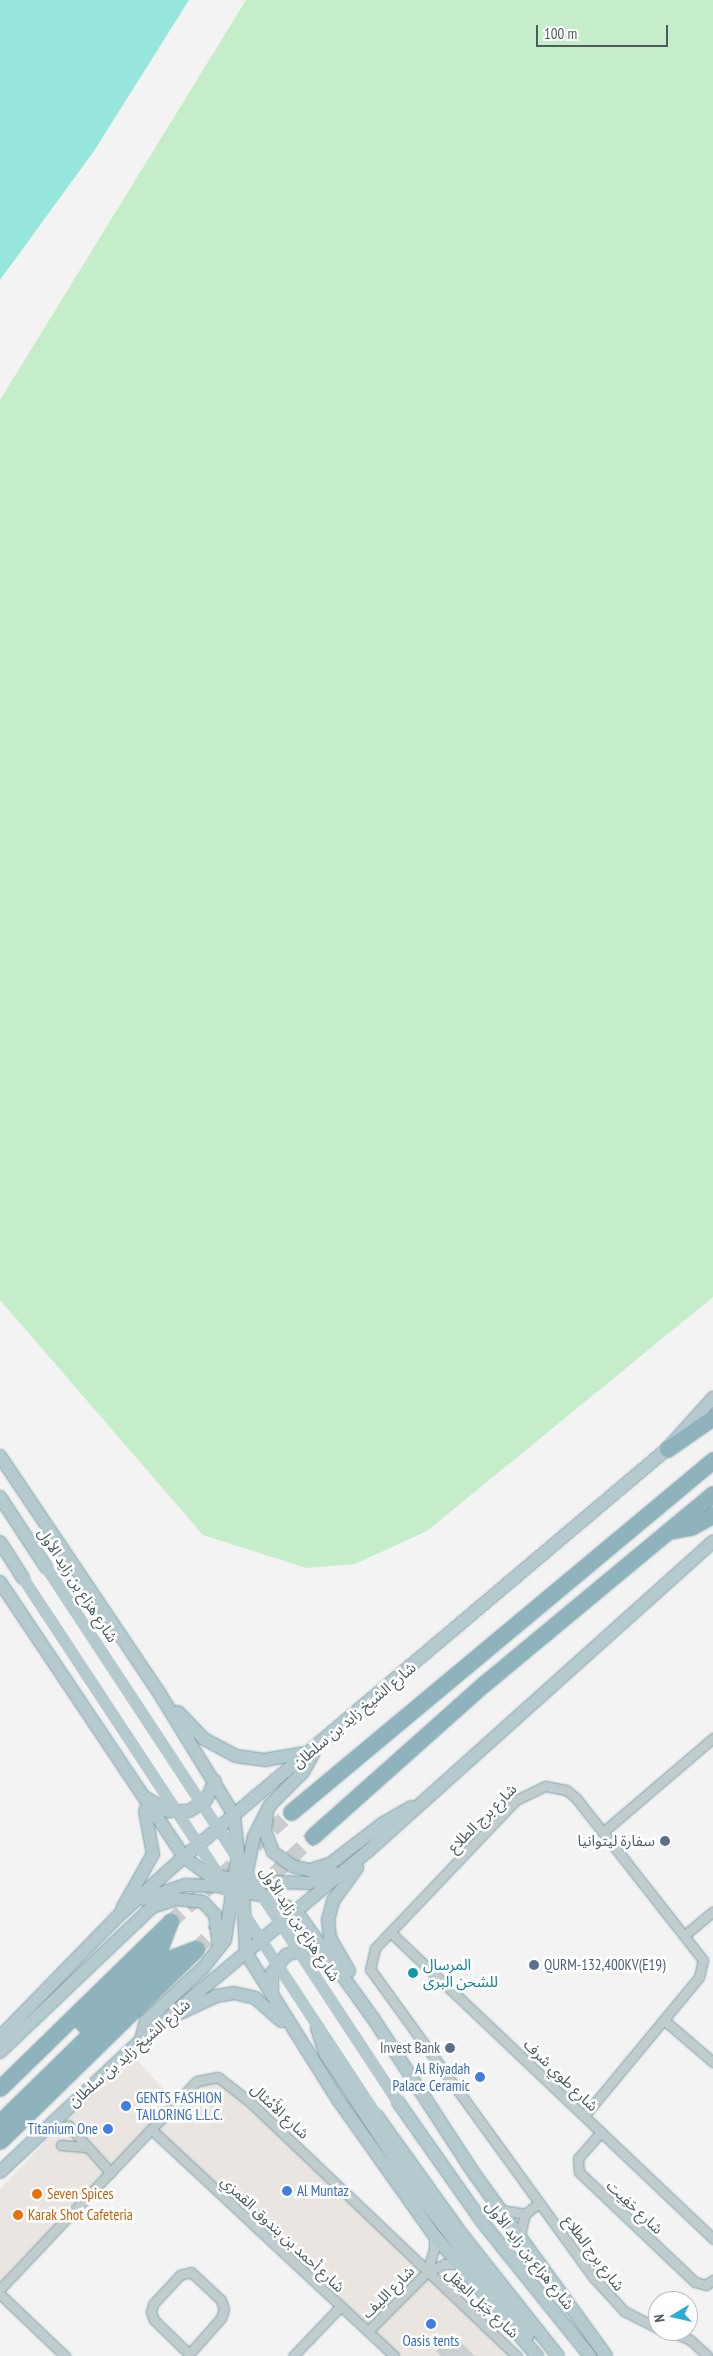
<!DOCTYPE html>
<html>
<head>
<meta charset="utf-8">
<style>
	body { margin:0 }
	#map { position:relative; width:713px; height:2356px; overflow:hidden; background:#f4f3f3; font-family:"PT Sans Narrow","Noto Sans Arabic",sans-serif }
	div>[style] { position:absolute }
	.commercial>* { inset:0; background:#eae5e1 }
	.green>* { inset:0; background:#c6edc9 }
	.water>* { inset:0; background:#97e6dd }
	.building>* { inset:0; background:#cacfd1 }
	.highway-tunnel>* { height:15px; margin-top:-7.5px; transform-origin:0; background:repeating-linear-gradient(90deg,#cacdce 0 15px,transparent 0 23px) }
	.roads { filter:drop-shadow(0 0 1px #7a9fa8) drop-shadow(0 0 1px #7a9fa8) }
	.street>* { height:9px; margin:-4.5px; padding:0 4.5px; transform-origin:4.5px; border-radius:4.5px; background:#c0cccd }
	.primary>* { height:12px; margin:-6px; padding:0 6px; transform-origin:6px; border-radius:6px; background:#b5cace }
	.highway>* { height:15px; margin:-7.5px; padding:0 7.5px; transform-origin:7.5px; border-radius:7.5px; background:#8fb3bc }
	.primary-bridge>* { height:12px; margin:-6px; padding:0 6px; transform-origin:6px; border-radius:6px; background:#b5cace }
	.dots>* { width:14px; height:14px; translate:-50% -50%; box-sizing:border-box; border:2px solid #fff; border-radius:50% }
	span { translate:-50% -50%; white-space:nowrap; text-align:center; line-height:1.15; -webkit-text-stroke:5px #fff; paint-order:stroke }
	.street-label { font-size:15px; color:#4c5c5f }
	.service-label { font-size:15px; color:#4e5e75 }
	.right { translate:-100% -50%; text-align:right }
	.left { translate:0 -50%; text-align:left }
	.culture-label { font-size:15px; color:#0d838f }
	.shop-label { font-size:15px; color:#366cbe }
	.food-label { font-size:15px; color:#c56008 }
	.north { position:absolute; left:648px; top:2291px; width:50px; height:50px; box-sizing:border-box; background:#fff; border:1px solid #b7bebf; border-radius:50%; rotate:261deg; font-size:14px; font-weight:700; line-height:20px; text-align:center; color:#4c5c5f }
	.north::after { content:''; display:block; margin:auto; width:18px; height:22px; background:#2aadd7; clip-path:polygon(50% 0,100% 100%,50% 72%,0 100%) }
	.scale { position:absolute; left:536px; top:25px; width:132px; height:22px; box-sizing:border-box; border:2px solid #4c5c5f; border-top:0; padding-left:6px; font-size:15px; line-height:18px; white-space:nowrap; color:#4c5c5f; -webkit-text-stroke:4px #fff; paint-order:stroke }
</style>
</head>
<body>
<div id="map">
	<div class="commercial">
		<div style="clip-path:polygon(136px 2059px,180px 2107px,201px 2085px,217px 2080px,225px 2084px,511px 2356px,399px 2356px,151px 2124px,0 2283px,0 2189px,60px 2126px)"></div>
	</div>
	<div class="green">
		<div style="clip-path:polygon(246px 0,713px 0,713px 1297px,427px 1531px,355px 1564px,306px 1568px,203px 1535px,0 1300px,0 400px)"></div>
	</div>
	<div class="water">
		<div style="clip-path:polygon(0 0,189px 0,94px 151px,0 280px)"></div>
	</div>
	<div class="building">
		<div style="clip-path:polygon(452px 2334px,475px 2356px,441px 2356px,436px 2351px)"></div>
	</div>
	<div class="highway-tunnel">
		<div style="left:258px;top:1889px;width:76px;rotate:-43.9deg"></div>
		<div style="left:170px;top:1922px;width:164px;rotate:-42.3deg"></div>
		<div style="left:196px;top:1949px;width:41px;rotate:-45deg"></div>
	</div>
	<div class="roads">
		<div class="street">
			<div style="left:603px;top:1832px;width:145px;rotate:-40.5deg"></div>
			<div style="left:390px;top:1932px;width:446px;rotate:43.5deg"></div>
			<div style="left:686px;top:1934px;width:35px;rotate:-40deg"></div>
			<div style="left:664px;top:2020px;width:65px;rotate:40.6deg"></div>
			<div style="left:584px;top:2116px;width:180px;rotate:-50.4deg"></div>
			<div style="left:699px;top:1977px;width:17px;rotate:-77deg"></div>
			<div style="left:703px;top:1960px;width:206px;rotate:-128.1deg"></div>
			<div style="left:576px;top:1798px;width:13px;rotate:-141deg"></div>
			<div style="left:566px;top:1790px;width:21px;rotate:-169deg"></div>
			<div style="left:545px;top:1786px;width:32px;rotate:154deg"></div>
			<div style="left:516px;top:1800px;width:204px;rotate:133.6deg"></div>
			<div style="left:375px;top:1948px;width:22px;rotate:103deg"></div>
			<div style="left:370px;top:1969px;width:382px;rotate:54.1deg"></div>
			<div style="left:594px;top:2278px;width:45px;rotate:47.7deg"></div>
			<div style="left:624px;top:2311px;width:38px;rotate:27deg"></div>
			<div style="left:68px;top:2125px;width:64px;rotate:48.1deg"></div>
			<div style="left:153px;top:2131px;width:330px;rotate:43deg"></div>
			<div style="left:601px;top:2132px;width:35px;rotate:131deg"></div>
			<div style="left:578px;top:2158px;width:14px;rotate:86deg"></div>
			<div style="left:579px;top:2172px;width:160px;rotate:43.5deg"></div>
			<div style="left:695px;top:2282px;width:11px;rotate:15deg"></div>
			<div style="left:706px;top:2285px;width:9px;rotate:-36deg"></div>
			<div style="left:61px;top:2145px;width:23px;rotate:5deg"></div>
			<div style="left:501px;top:2210px;width:24px;rotate:9deg"></div>
			<div style="left:520px;top:2235px;width:22px;rotate:-77deg"></div>
			<div style="left:525px;top:2214px;width:18px;rotate:-38deg"></div>
			<div style="left:427px;top:2271px;width:22px;rotate:-72deg"></div>
			<div style="left:434px;top:2250px;width:15px;rotate:-90deg"></div>
			<div style="left:191px;top:2272px;width:41px;rotate:43deg"></div>
			<div style="left:221px;top:2300px;width:9px;rotate:72deg"></div>
			<div style="left:224px;top:2309px;width:9px;rotate:108deg"></div>
			<div style="left:221px;top:2318px;width:48px;rotate:131.6deg"></div>
			<div style="left:189px;top:2354px;width:49px;rotate:-135.8deg"></div>
			<div style="left:154px;top:2320px;width:9px;rotate:-111deg"></div>
			<div style="left:151px;top:2312px;width:8px;rotate:-76deg"></div>
			<div style="left:153px;top:2304px;width:40px;rotate:-47deg"></div>
			<div style="left:180px;top:2275px;width:11px;rotate:-15deg"></div>
			<div style="left:0;top:2289px;width:286px;rotate:-46.6deg"></div>
			<div style="left:197px;top:2081px;width:21px;rotate:-11deg"></div>
			<div style="left:218px;top:2077px;width:41px;rotate:38deg"></div>
			<div style="left:250px;top:2102px;width:369px;rotate:43.6deg"></div>
			<div style="left:0;top:2294px;width:90px;rotate:43.6deg"></div>
			<div style="left:368px;top:2331px;width:83px;rotate:-45deg"></div>
			<div style="left:427px;top:2272px;width:19px;rotate:-25deg"></div>
			<div style="left:444px;top:2264px;width:12px"></div>
			<div style="left:669px;top:2331px;width:22px;rotate:22deg"></div>
			<div style="left:689px;top:2339px;width:25px;rotate:42deg"></div>
			<div style="left:293px;top:2356px;width:69px;rotate:-46.2deg"></div>
		</div>
		<div class="primary">
			<div style="left:0;top:1456px;width:283px;rotate:56.1deg"></div>
			<div style="left:158px;top:1691px;width:145px;rotate:58.5deg"></div>
			<div style="left:234px;top:1815px;width:39px;rotate:84deg"></div>
			<div style="left:238px;top:1854px;width:87px;rotate:98.6deg"></div>
			<div style="left:225px;top:1940px;width:36px;rotate:128deg"></div>
			<div style="left:203px;top:1968px;width:78px;rotate:137.1deg"></div>
			<div style="left:146px;top:2021px;width:20px;rotate:105deg"></div>
			<div style="left:0;top:1497px;width:84px;rotate:56.7deg"></div>
			<div style="left:0;top:1542px;width:43px;rotate:57.4deg"></div>
			<div style="left:0;top:1582px;width:331px;rotate:56.2deg"></div>
			<div style="left:184px;top:1857px;width:29px;rotate:36deg"></div>
			<div style="left:207px;top:1874px;width:38px;rotate:11deg"></div>
			<div style="left:244px;top:1881px;width:65px;rotate:1.8deg"></div>
			<div style="left:309px;top:1883px;width:28px;rotate:-21deg"></div>
			<div style="left:178px;top:1712px;width:37px;rotate:46deg"></div>
			<div style="left:204px;top:1739px;width:36px;rotate:28deg"></div>
			<div style="left:236px;top:1756px;width:28px;rotate:8deg"></div>
			<div style="left:264px;top:1760px;width:48px;rotate:-9.7deg"></div>
			<div style="left:313px;top:1754px;width:21px;rotate:119deg"></div>
			<div style="left:303px;top:1772px;width:47px;rotate:135deg"></div>
			<div style="left:270px;top:1805px;width:35px;rotate:117deg"></div>
			<div style="left:254px;top:1836px;width:56px;rotate:101.3deg"></div>
			<div style="left:243px;top:1891px;width:62px;rotate:87.2deg"></div>
			<div style="left:246px;top:1953px;width:175px;rotate:57.9deg"></div>
			<div style="left:339px;top:2101px;width:164px;rotate:54.7deg"></div>
			<div style="left:434px;top:2235px;width:159px;rotate:49.6deg"></div>
			<div style="left:146px;top:1798px;width:26px;rotate:31deg"></div>
			<div style="left:168px;top:1811px;width:21px"></div>
			<div style="left:189px;top:1811px;width:20px;rotate:-33deg"></div>
			<div style="left:206px;top:1800px;width:21px;rotate:-65deg"></div>
			<div style="left:267px;top:1814px;width:17px;rotate:97deg"></div>
			<div style="left:265px;top:1831px;width:22px;rotate:69deg"></div>
			<div style="left:273px;top:1852px;width:24px;rotate:36deg"></div>
			<div style="left:292px;top:1866px;width:18px;rotate:13deg"></div>
			<div style="left:310px;top:1870px;width:21px;rotate:-17deg"></div>
			<div style="left:330px;top:1864px;width:66px;rotate:-37.6deg"></div>
			<div style="left:382px;top:1824px;width:34px;rotate:-30deg"></div>
			<div style="left:143px;top:1899px;width:44px;rotate:-18.4deg"></div>
			<div style="left:185px;top:1885px;width:32px;rotate:2deg"></div>
			<div style="left:217px;top:1886px;width:49px;rotate:11.8deg"></div>
			<div style="left:265px;top:1896px;width:34px;rotate:26deg"></div>
			<div style="left:296px;top:1911px;width:132px;rotate:54.3deg"></div>
			<div style="left:373px;top:2018px;width:184px;rotate:57deg"></div>
			<div style="left:473px;top:2172px;width:227px;rotate:54.1deg"></div>
			<div style="left:122px;top:1909px;width:63px;rotate:-60.6deg"></div>
			<div style="left:153px;top:1854px;width:44px;rotate:-100.5deg"></div>
			<div style="left:349px;top:1971px;width:38px;rotate:-120deg"></div>
			<div style="left:330px;top:1938px;width:18px;rotate:-96deg"></div>
			<div style="left:328px;top:1920px;width:20px;rotate:-75deg"></div>
			<div style="left:333px;top:1901px;width:41px;rotate:-54deg"></div>
			<div style="left:272px;top:1995px;width:22px;rotate:-90deg"></div>
			<div style="left:272px;top:1973px;width:23px;rotate:-52deg"></div>
			<div style="left:286px;top:1955px;width:24px;rotate:-17deg"></div>
			<div style="left:309px;top:1948px;width:23px;rotate:23deg"></div>
			<div style="left:180px;top:2013px;width:40px;rotate:-25deg"></div>
			<div style="left:216px;top:1996px;width:18px;rotate:-9deg"></div>
			<div style="left:234px;top:1993px;width:22px;rotate:13deg"></div>
			<div style="left:255px;top:1998px;width:35px;rotate:41deg"></div>
			<div style="left:317px;top:2028px;width:26px;rotate:72deg"></div>
			<div style="left:325px;top:2053px;width:157px;rotate:56.7deg"></div>
			<div style="left:411px;top:2184px;width:191px;rotate:52.2deg"></div>
			<div style="left:0;top:2037px;width:168px;rotate:-45.7deg"></div>
			<div style="left:117px;top:1917px;width:81px;rotate:-42deg"></div>
			<div style="left:177px;top:1863px;width:641px;rotate:-40.19deg"></div>
			<div style="left:667px;top:1449px;width:69px;rotate:-48deg"></div>
			<div style="left:0;top:2052px;width:210px;rotate:-43.6deg"></div>
			<div style="left:152px;top:1907px;width:25px;rotate:-18deg"></div>
			<div style="left:176px;top:1899px;width:27px;rotate:6deg"></div>
			<div style="left:203px;top:1902px;width:18px;rotate:47deg"></div>
			<div style="left:215px;top:1915px;width:32px;rotate:83deg"></div>
			<div style="left:398px;top:2102px;width:148px;rotate:54.9deg"></div>
			<div style="left:483px;top:2223px;width:171px;rotate:51.2deg"></div>
			<div style="left:377px;top:2116px;width:148px;rotate:54.4deg"></div>
			<div style="left:463px;top:2236px;width:153px;rotate:51.6deg"></div>
			<div style="left:0;top:2172px;width:193px;rotate:-43.1deg"></div>
			<div style="left:141px;top:2040px;width:294px;rotate:-39.8deg"></div>
			<div style="left:367px;top:1852px;width:465px;rotate:-41.9deg"></div>
		</div>
		<div class="highway">
			<div style="left:667px;top:1449px;width:56px;rotate:-34.8deg"></div>
			<div style="left:670px;top:1531px;width:21px;rotate:-11deg"></div>
			<div style="left:691px;top:1527px;width:25px;rotate:-29deg"></div>
			<div style="left:291px;top:1812px;width:550px;rotate:-39.83deg"></div>
			<div style="left:313px;top:1836px;width:230px;rotate:-41.7deg"></div>
			<div style="left:485px;top:1683px;width:296px;rotate:-39.7deg"></div>
			<div style="left:83px;top:2024px;width:111px;rotate:-45.4deg"></div>
			<div style="left:161px;top:1945px;width:25px;rotate:-69deg"></div>
			<div style="left:0;top:2088px;width:233px;rotate:-44.3deg"></div>
			<div style="left:0;top:2122px;width:232px;rotate:-44.3deg"></div>
			<div style="left:166px;top:1960px;width:30px;rotate:-21deg"></div>
			<div style="left:0;top:2141px;width:274px;rotate:-44.4deg"></div>
		</div>
	</div>
	<div class="primary-bridge">
		<div style="left:46px;top:1567px;width:640px;rotate:56.66deg"></div>
		<div style="left:23px;top:1578px;width:644px;rotate:56.66deg"></div>
	</div>
	<div class="dots">
		<div style="left:665px;top:1841px;background:#5c6f8a"></div>
		<div style="left:534px;top:1965px;background:#5c6f8a"></div>
		<div style="left:413px;top:1973px;background:#0f9aa8"></div>
		<div style="left:450px;top:2048px;background:#5c6f8a"></div>
		<div style="left:480px;top:2077px;background:#3f7fe0"></div>
		<div style="left:126px;top:2106px;background:#3f7fe0"></div>
		<div style="left:108px;top:2129px;background:#3f7fe0"></div>
		<div style="left:287px;top:2191px;background:#3f7fe0"></div>
		<div style="left:37px;top:2194px;background:#e8710a"></div>
		<div style="left:18px;top:2215px;background:#e8710a"></div>
		<div style="left:431px;top:2324px;background:#3f7fe0"></div>
	</div>
	<div class="street-label">
		<span style="left:78px;top:1585px;rotate:57deg">شارع هزاع بن زايد الأول</span>
		<span style="left:354px;top:1715px;rotate:-40deg">شارع الشيخ زايد بن سلطان</span>
		<span style="left:482px;top:1818px;rotate:-45deg">شارع برج الطلاع</span>
		<span style="left:300px;top:1924px;rotate:57deg">شارع هزاع بن زايد الأول</span>
		<span style="left:129px;top:2053px;rotate:-41deg">شارع الشيخ زايد بن سلطان</span>
		<span style="left:561px;top:2075px;rotate:44deg">شارع طوي شرف</span>
		<span style="left:280px;top:2111px;rotate:43deg">شارع الأَمْثال</span>
		<span style="left:635px;top:2207px;rotate:43deg">شارع حَفِيت</span>
		<span style="left:283px;top:2234px;rotate:43deg">شارع أحمد بن بندوق القمزي</span>
		<span style="left:594px;top:2253px;rotate:53deg">شارع برج الطلاع</span>
		<span style="left:530px;top:2255px;rotate:52deg">شارع هزاع بن زايد الأول</span>
		<span style="left:388px;top:2292px;rotate:-45deg">شارع الليف</span>
		<span style="left:482px;top:2303px;rotate:43deg">شارع جَبَل العِقِل</span>
	</div>
	<div class="service-label">
		<span class="right" style="left:655px;top:1841px">سفارة ليتوانيا</span>
		<span class="left" style="left:544px;top:1965px">QURM-132,400KV(E19)</span>
		<span class="right" style="left:440px;top:2048px">Invest Bank</span>
	</div>
	<div class="culture-label">
		<span class="left" style="left:423px;top:1973px">المرسال<br>للشحن البرى</span>
	</div>
	<div class="shop-label">
		<span class="right" style="left:470px;top:2077px">Al Riyadah<br>Palace Ceramic</span>
		<span class="left" style="left:136px;top:2106px">GENTS FASHION<br>TAILORING L.L.C.</span>
		<span class="right" style="left:98px;top:2129px">Titanium One</span>
		<span class="left" style="left:297px;top:2191px">Al Muntaz</span>
		<span style="left:431px;top:2341px">Oasis tents</span>
	</div>
	<div class="food-label">
		<span class="left" style="left:47px;top:2194px">Seven Spices</span>
		<span class="left" style="left:28px;top:2215px">Karak Shot Cafeteria</span>
	</div>
	<div class="north">N</div>
	<div class="scale">100 m</div>
</div>
</body>
</html>
